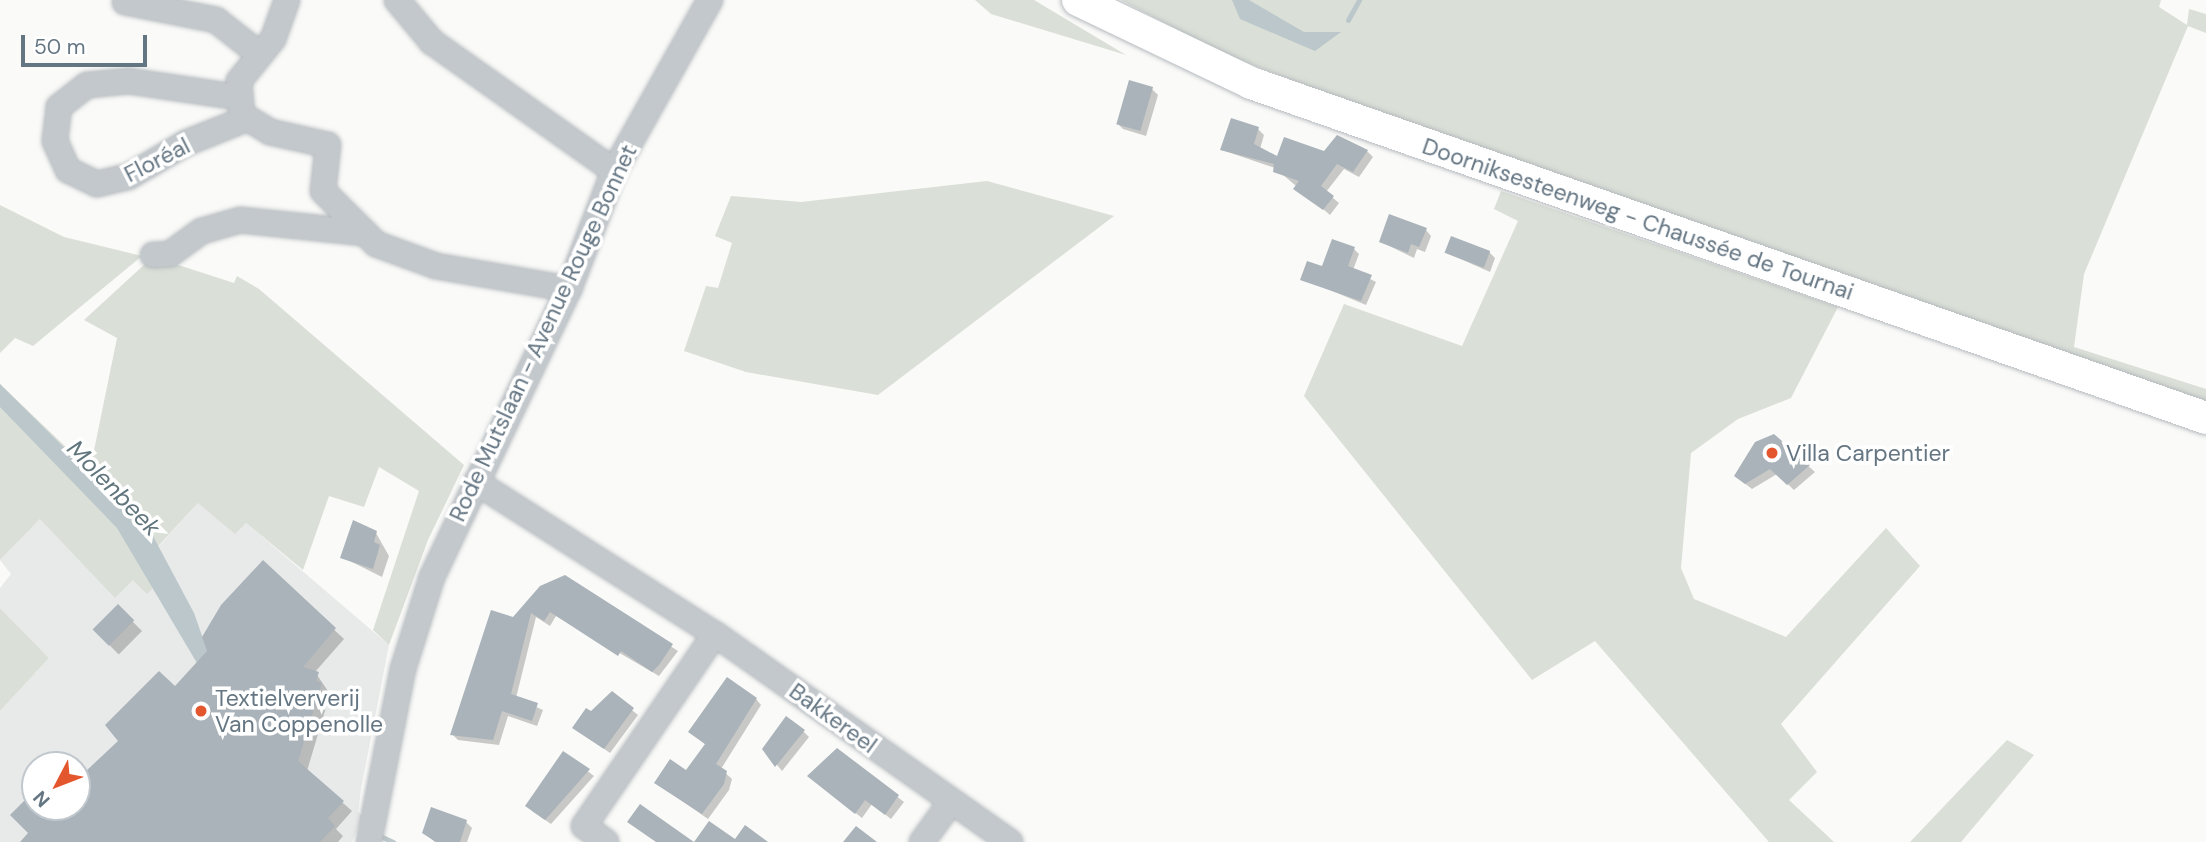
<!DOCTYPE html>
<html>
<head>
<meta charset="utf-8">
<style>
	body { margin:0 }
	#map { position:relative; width:2206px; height:842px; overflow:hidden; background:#fafaf8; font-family:"DM Sans",sans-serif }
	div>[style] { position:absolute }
	.built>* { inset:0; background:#e8e9e9 }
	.green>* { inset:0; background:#dadfd7 }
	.water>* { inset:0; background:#bbc7cb }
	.shadow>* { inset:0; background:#0003; transform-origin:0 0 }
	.stream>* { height:5px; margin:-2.5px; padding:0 2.5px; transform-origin:2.5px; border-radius:2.5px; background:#bbc7cb }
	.building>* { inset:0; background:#aab3b9; transform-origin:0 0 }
	.roads { filter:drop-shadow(0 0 2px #b5babe) drop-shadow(0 0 2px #b5babe) }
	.minor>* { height:24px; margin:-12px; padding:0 12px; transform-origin:12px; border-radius:12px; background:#c3c8cc }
	.major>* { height:32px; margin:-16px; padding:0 16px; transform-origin:16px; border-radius:16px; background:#fff }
	.dots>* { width:19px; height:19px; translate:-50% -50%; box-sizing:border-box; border:4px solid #fff; border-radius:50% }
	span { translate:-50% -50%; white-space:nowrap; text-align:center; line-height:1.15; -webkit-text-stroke:7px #fff; paint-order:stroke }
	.street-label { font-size:23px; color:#657683 }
	.poi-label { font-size:23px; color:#657683 }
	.left { translate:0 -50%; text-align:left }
	.water-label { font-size:24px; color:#60757c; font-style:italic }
	.north { position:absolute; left:21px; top:751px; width:70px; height:70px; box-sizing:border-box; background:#fff; border:2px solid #c1c8cd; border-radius:50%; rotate:228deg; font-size:19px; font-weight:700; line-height:28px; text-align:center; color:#657683 }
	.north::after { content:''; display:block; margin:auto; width:24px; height:32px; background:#e4572e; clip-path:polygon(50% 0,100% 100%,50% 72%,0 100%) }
	.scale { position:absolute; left:21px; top:35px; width:126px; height:32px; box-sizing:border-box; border:4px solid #657683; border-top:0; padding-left:9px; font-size:21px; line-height:24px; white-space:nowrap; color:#657683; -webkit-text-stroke:5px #fff; paint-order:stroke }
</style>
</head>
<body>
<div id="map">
	<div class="built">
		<div style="clip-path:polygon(evenodd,199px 502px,235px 533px,246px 523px,389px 645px,361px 789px,358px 812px,363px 816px,352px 842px,0 842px,0 711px,49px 658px,0 608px,0 588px,11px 574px,0 560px,40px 519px,151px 555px,199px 502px,35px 765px,77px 765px,77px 807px,35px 807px,35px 765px)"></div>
	</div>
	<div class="green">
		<div style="clip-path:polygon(975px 0,1034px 0,1126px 55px,991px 14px)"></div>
		<div style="clip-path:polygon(1121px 0,2161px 0,2159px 7px,2187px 25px,2189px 9px,2206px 14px,2206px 33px,2188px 26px,2084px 274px,2074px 347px,2206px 389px,2206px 402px,1325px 93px,1222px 53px)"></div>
		<div style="clip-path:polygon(987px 181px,1114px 216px,878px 395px,746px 372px,684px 351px,706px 286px,718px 288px,732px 243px,715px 236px,731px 196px,801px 202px)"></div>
		<div style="clip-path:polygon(1501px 191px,1838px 307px,1791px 398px,1738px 419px,1691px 453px,1681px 568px,1694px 599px,1786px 637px,1886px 528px,1920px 566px,1781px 724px,1817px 772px,1789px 800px,1834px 842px,1769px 842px,1595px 641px,1532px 680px,1304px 396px,1344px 304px,1462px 346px,1518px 221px,1494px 209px)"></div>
		<div style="clip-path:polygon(0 205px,64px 237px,142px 256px,33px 346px,15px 338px,0 353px)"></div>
		<div style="clip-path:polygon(166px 261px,234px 283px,237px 276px,259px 289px,464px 465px,428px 540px,389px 645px,373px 630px,419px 491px,379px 467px,364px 507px,329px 496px,303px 570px,246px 523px,235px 534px,198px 503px,151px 554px,164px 577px,147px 594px,133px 580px,115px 598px,40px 519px,0 560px,0 384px,90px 470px,117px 338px,84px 320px,146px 263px)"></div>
		<div style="clip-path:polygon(0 608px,49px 658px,0 711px)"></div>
		<div style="clip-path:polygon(2007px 740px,2034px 755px,1961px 842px,1910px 842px)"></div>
	</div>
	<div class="water">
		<div style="clip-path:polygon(1232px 0,1249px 0,1304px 32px,1341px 32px,1315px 51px,1240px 19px)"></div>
		<div style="clip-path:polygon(0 384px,153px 536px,194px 613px,221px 690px,207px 680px,117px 528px,0 407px)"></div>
	</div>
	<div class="shadow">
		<div style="clip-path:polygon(1152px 89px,1158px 95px,1146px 136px,1123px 129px,1118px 124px)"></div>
		<div style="clip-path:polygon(1258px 129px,1264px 135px,1260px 149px,1278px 158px,1367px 151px,1373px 157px,1359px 177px,1344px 169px,1326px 192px,1339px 203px,1330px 215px,1275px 168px,1222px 150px)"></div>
		<div style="clip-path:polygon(1426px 230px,1431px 236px,1425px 252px,1417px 249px,1414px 258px,1381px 242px)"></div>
		<div style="clip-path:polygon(1354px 249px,1359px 254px,1353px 270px,1376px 282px,1366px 305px,1303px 279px)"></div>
		<div style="clip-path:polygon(1489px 252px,1495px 258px,1490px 272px,1447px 253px)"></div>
		<div style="clip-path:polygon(1774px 436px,1815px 472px,1794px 490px,1777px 474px,1752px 489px,1743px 482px)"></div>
		<div style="clip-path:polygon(376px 533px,389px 556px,382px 577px,342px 557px)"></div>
		<div style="clip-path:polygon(263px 563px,344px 639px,315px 672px,330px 694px,307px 771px,352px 811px,336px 829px,343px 836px,338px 842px,22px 842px,30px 833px,35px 792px,35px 807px,77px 807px,77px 767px,85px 775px,175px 689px,209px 651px)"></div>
		<div style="clip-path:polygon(565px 577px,678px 651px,659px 676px,556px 616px,550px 626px,536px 617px,516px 698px,543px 710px,537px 726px,508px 716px,499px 745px,458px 740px,452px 734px,513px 619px)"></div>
		<div style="left:118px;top:607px;width:34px;height:33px;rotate:45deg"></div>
		<div style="clip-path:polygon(612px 694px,638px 715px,610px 753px,574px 728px)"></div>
		<div style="clip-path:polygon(756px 699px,761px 705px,721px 769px,732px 779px,729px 790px,708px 819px,656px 783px,687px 772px,706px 745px,690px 732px)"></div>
		<div style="clip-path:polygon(803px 731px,809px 737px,782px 771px,764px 749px)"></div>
		<div style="clip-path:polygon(837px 750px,904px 802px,891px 819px,872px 804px,862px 818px,815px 781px)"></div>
		<div style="clip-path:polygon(564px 753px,594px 776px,551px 824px,532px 811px)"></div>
		<div style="clip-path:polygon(68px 759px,75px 765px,62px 765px)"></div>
		<div style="clip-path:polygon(466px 822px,472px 828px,467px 842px,435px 842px,424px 833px)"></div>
	</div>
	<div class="stream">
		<div style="left:1348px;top:20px;width:23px;rotate:-61deg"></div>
		<div style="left:378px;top:835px;width:17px;rotate:25deg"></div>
	</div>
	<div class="building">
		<div style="left:1129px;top:80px;width:25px;height:46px;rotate:16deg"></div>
		<div style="clip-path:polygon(1231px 118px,1259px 127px,1254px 144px,1277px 156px,1284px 137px,1324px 151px,1337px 135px,1368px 150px,1353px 172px,1337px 164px,1321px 186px,1334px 196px,1323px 210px,1293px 189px,1299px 181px,1273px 172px,1274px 164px,1220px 150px)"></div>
		<div style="clip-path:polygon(1389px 214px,1427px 228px,1419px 247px,1411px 244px,1408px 253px,1379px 242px)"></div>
		<div style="left:1451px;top:236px;width:42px;height:18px;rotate:21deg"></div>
		<div style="clip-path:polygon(1332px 239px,1355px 247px,1348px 266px,1372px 275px,1361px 301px,1300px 280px,1307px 261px,1322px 266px)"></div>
		<div style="clip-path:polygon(1774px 434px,1810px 465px,1787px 485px,1770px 469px,1745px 484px,1734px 476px,1755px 442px)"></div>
		<div style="clip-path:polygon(353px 520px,377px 531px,374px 542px,380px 545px,373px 569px,340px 558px)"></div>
		<div style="clip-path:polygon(263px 560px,336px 628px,303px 667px,319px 672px,316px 681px,322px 683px,298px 761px,344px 801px,328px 818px,335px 826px,320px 842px,20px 842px,28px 833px,10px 815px,35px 790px,35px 807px,77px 807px,77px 765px,85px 772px,118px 741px,105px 725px,159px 671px,175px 686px,207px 651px,202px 637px,221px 605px)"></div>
		<div style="clip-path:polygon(565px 575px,673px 644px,659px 665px,652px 672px,621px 651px,618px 656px,550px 612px,544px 621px,531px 613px,511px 694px,538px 703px,532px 721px,502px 711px,493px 740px,450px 735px,491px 610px,513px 617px,540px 586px)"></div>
		<div style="left:118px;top:604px;width:23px;height:36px;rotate:45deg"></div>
		<div style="clip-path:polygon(727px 677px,757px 698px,716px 764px,727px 771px,724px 784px,702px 814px,654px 783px,670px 759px,686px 770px,705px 744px,688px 732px)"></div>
		<div style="clip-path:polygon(612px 691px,634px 708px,604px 749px,572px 728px,586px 708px,591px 711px)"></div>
		<div style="clip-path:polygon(786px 716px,805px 730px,775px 767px,762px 749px)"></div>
		<div style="clip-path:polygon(837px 748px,899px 795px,885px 815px,865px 800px,855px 814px,807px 776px)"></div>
		<div style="clip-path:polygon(563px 751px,590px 769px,545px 820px,525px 806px)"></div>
		<div style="clip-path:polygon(640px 804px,694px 842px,709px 821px,735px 839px,745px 825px,768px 842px,656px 842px,627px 822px)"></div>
		<div style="clip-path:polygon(431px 807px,467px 820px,460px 842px,436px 842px,422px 833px)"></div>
		<div style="clip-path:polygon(856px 826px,877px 842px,843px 842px)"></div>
	</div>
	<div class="roads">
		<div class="minor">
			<div style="left:287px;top:0;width:41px;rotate:109.7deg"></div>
			<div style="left:273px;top:39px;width:54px;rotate:129deg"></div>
			<div style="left:239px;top:81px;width:34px;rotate:85deg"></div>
			<div style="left:242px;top:115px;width:33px;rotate:31deg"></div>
			<div style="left:270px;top:132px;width:59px;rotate:12.6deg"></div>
			<div style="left:328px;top:145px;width:46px;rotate:96.2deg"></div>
			<div style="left:323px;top:191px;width:75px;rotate:45deg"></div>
			<div style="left:376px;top:244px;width:64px;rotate:20.1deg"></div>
			<div style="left:436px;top:266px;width:135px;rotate:9.8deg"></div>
			<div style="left:397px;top:0;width:55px;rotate:50.2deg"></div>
			<div style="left:432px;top:42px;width:223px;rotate:35.3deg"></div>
			<div style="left:125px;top:2px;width:93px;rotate:11.2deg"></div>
			<div style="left:216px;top:20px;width:53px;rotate:38.2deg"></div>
			<div style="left:237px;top:97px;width:109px;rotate:-171.6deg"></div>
			<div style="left:129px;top:81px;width:42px;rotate:174.6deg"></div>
			<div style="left:87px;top:85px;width:36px;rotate:142deg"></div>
			<div style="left:59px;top:107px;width:34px;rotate:97deg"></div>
			<div style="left:55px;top:141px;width:32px;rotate:66deg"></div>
			<div style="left:68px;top:170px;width:32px;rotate:26deg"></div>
			<div style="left:97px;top:184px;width:32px;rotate:-13deg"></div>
			<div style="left:128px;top:177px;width:67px;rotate:-30.4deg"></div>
			<div style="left:186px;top:143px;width:65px;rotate:-21.8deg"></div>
			<div style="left:153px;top:255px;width:17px;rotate:-3deg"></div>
			<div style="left:170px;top:254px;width:39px;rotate:-36deg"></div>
			<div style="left:202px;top:231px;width:40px;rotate:-16deg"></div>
			<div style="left:240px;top:220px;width:126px;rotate:5.9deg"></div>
			<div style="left:476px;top:482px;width:283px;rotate:32.5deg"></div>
			<div style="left:715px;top:634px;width:361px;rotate:35.2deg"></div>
			<div style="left:369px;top:842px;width:176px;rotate:-78.9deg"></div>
			<div style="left:403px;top:669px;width:96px;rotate:-72.5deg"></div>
			<div style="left:432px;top:577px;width:319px;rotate:-64.6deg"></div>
			<div style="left:569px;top:289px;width:126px;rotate:-69.1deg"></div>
			<div style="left:614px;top:171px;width:196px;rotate:-60.7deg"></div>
			<div style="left:606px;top:842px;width:27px;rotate:-144deg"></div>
			<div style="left:584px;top:826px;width:232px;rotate:-55.7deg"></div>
			<div style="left:922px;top:842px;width:49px;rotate:-54.1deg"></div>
		</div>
		<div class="major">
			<div style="left:1078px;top:0;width:192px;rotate:25.6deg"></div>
			<div style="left:1251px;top:83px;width:1012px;rotate:19.33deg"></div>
		</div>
	</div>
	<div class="dots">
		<div style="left:1772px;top:453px;background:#e4572e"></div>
		<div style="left:201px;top:711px;background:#e4572e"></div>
	</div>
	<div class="street-label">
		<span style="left:157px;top:160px;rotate:-27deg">Floréal</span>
		<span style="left:1638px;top:219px;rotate:19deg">Doorniksesteenweg - Chaussée de Tournai</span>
		<span style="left:543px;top:333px;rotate:-65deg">Rode Mutslaan - Avenue Rouge Bonnet</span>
		<span style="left:833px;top:718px;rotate:36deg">Bakkereel</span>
	</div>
	<div class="poi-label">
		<span class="left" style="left:1786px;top:453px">Villa Carpentier</span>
		<span class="left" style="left:215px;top:711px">Textielververij<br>Van Coppenolle</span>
	</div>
	<div class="water-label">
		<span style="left:114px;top:488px;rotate:46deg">Molenbeek</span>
	</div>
	<div class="north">N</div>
	<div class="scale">50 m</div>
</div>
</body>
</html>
